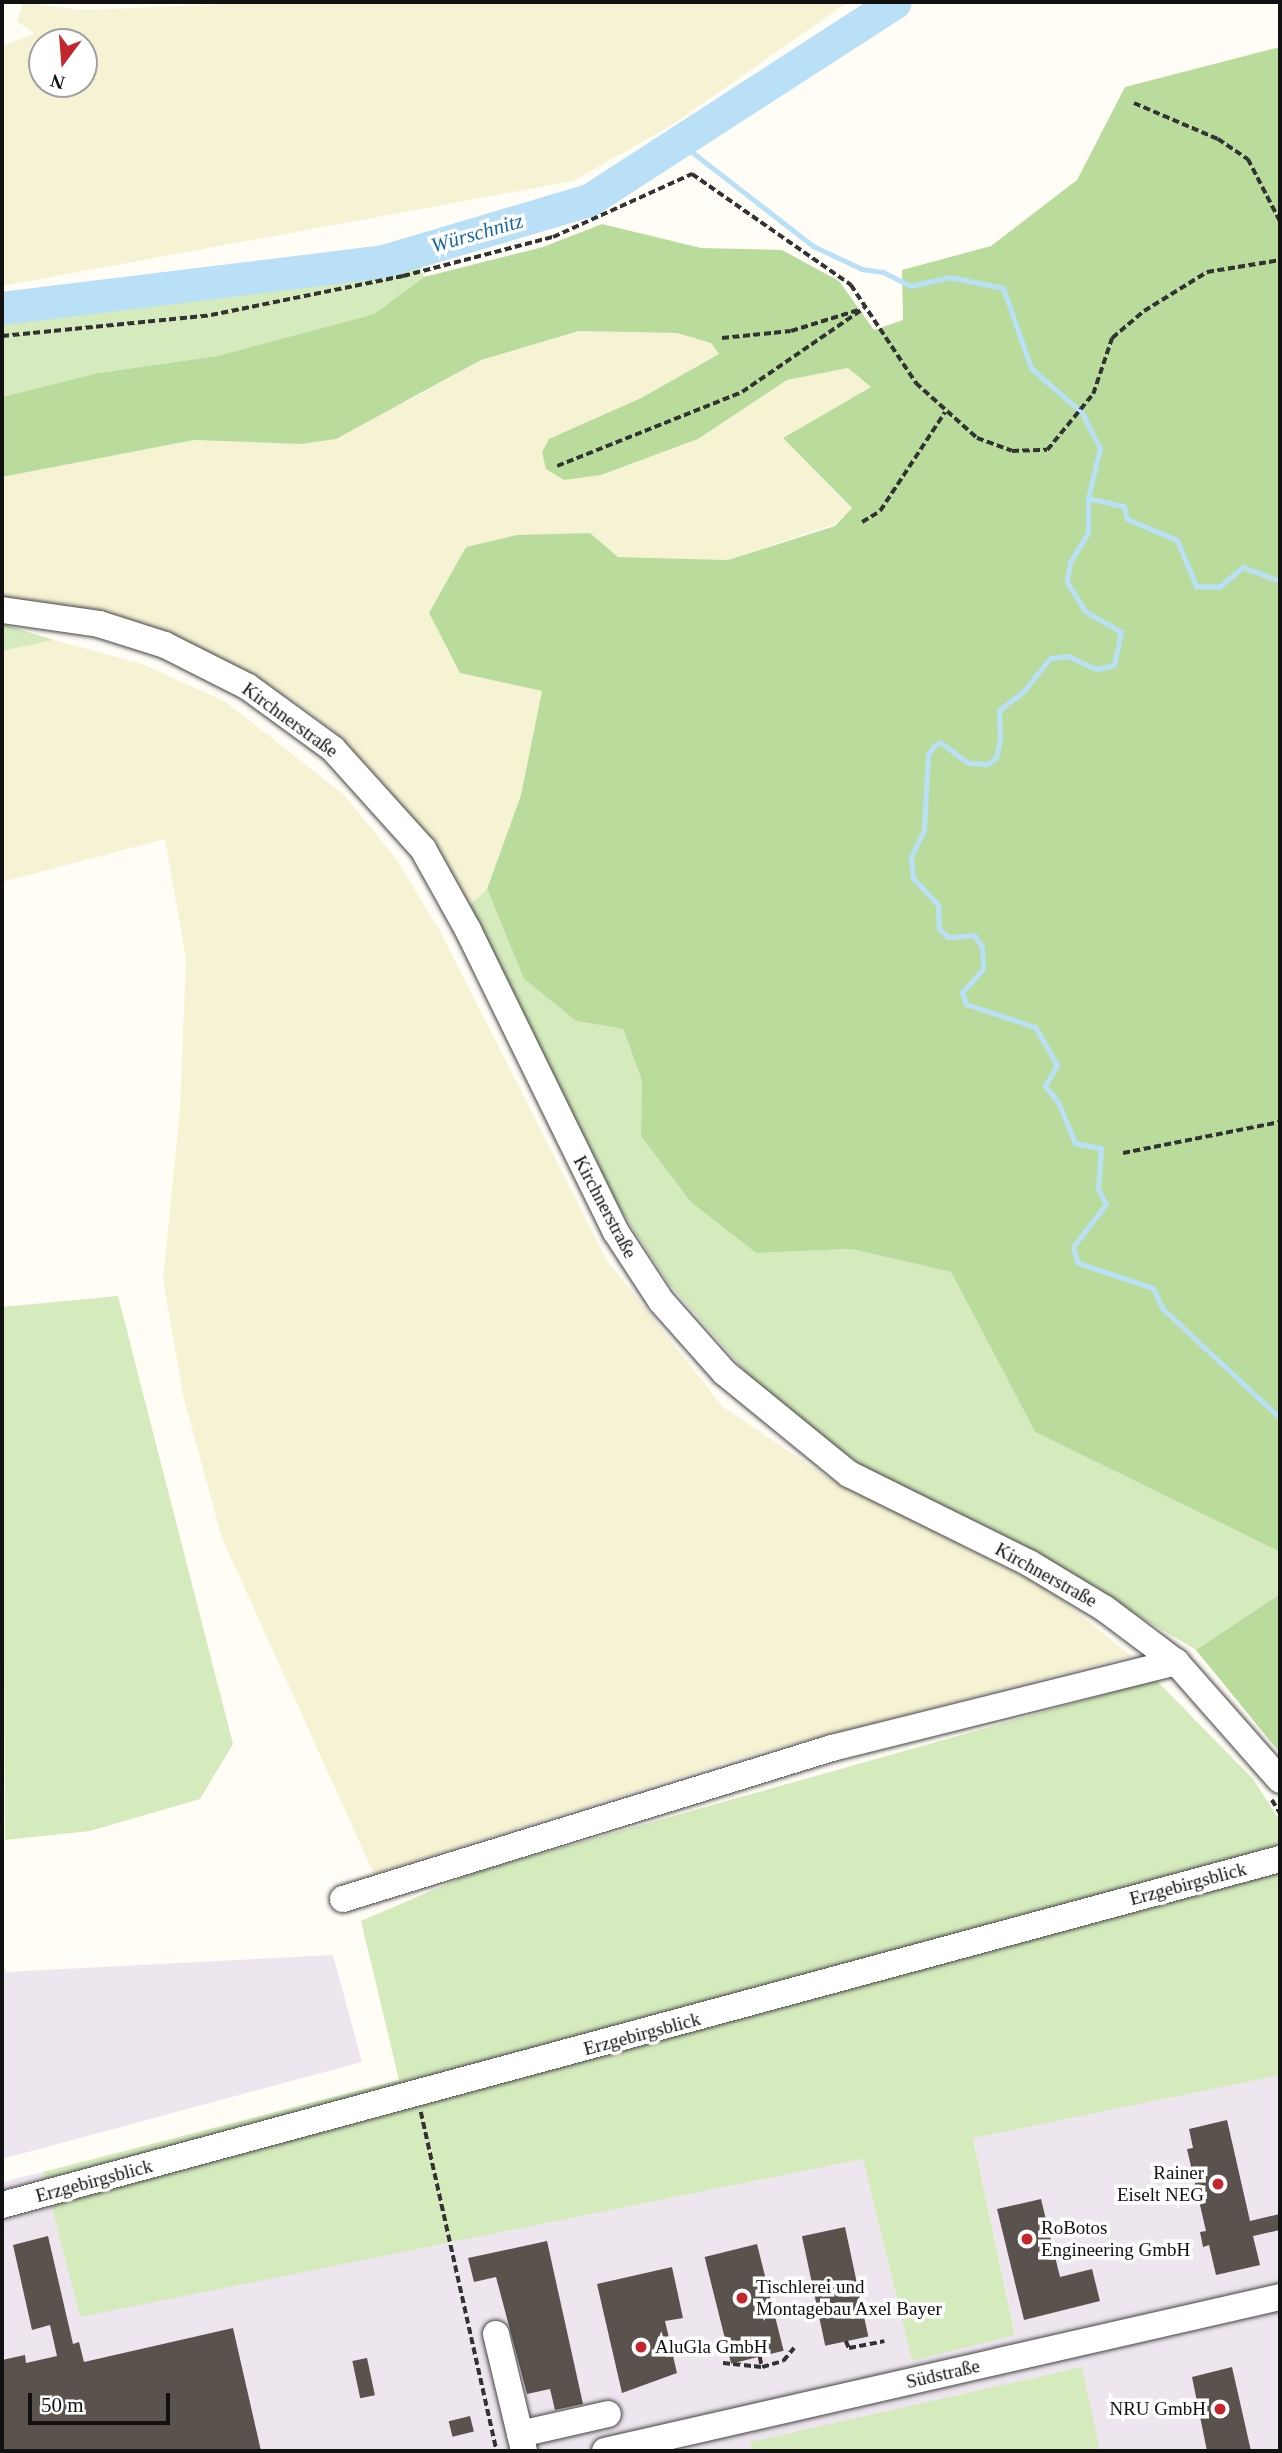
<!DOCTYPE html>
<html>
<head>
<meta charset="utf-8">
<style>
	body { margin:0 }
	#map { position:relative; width:1282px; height:2453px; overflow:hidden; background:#fffdf5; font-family:"Times New Roman",serif }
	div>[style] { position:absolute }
	.industrial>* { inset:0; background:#eee6ef }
	.farmland>* { inset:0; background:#f6f3d4 }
	.green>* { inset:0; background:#d5ebbd }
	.forest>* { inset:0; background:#b9dc9c }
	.stream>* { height:5px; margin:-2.5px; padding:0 2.5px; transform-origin:2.5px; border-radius:2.5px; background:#b9e0f7 }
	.river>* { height:33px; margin:-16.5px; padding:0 16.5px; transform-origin:16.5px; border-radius:16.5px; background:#b9e0f7 }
	.building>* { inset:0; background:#5a524d; transform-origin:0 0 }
	.path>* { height:3.5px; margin-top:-1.75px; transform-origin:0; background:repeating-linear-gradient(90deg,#333 0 7px,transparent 0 10.5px) }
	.roads { filter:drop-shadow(0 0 2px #444) drop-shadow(0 0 2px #444) }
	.minor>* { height:26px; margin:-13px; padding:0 13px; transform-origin:13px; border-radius:13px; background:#fff }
	.dots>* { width:19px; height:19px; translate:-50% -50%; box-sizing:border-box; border:4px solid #fff; border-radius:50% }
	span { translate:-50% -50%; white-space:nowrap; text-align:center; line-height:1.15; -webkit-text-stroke:7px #fff; paint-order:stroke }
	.street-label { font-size:19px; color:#111 }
	.poi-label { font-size:19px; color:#111 }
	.right { translate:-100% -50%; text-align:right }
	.left { translate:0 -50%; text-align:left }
	.water-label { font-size:21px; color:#1768a6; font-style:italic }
	.frame { position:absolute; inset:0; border:4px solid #111; pointer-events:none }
	.north { position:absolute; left:28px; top:28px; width:70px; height:70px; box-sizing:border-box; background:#fff; border:2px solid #a0a0a0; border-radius:50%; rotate:196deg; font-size:19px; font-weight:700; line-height:28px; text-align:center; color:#111 }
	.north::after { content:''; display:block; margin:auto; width:24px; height:32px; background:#c4262e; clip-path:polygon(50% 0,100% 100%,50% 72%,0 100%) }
	.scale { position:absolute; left:28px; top:2393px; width:142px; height:32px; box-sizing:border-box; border:4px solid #111; border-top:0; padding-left:9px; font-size:21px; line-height:24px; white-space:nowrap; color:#111; -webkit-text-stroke:5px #fff; paint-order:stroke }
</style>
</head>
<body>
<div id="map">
	<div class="industrial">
		<div style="clip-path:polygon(333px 1955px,362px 2062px,2px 2159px,2px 1960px,6px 1972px)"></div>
		<div style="clip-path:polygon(1280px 2075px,1280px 2451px,2px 2451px,2px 2182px,43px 2172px,81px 2316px,863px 2159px,912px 2361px,1015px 2334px,973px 2137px)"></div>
	</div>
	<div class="farmland">
		<div style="clip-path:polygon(evenodd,23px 2px,80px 10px,271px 2px,848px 2px,672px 125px,573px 181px,2px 286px,2px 46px,35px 34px,17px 21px,23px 2px,42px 42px,84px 42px,84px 84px,42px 84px,42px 42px)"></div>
		<div style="clip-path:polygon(579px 331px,677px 333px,711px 343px,719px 354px,641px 398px,601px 475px,698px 439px,787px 380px,848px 368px,871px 387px,783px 438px,852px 509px,835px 524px,728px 560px,618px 557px,589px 533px,429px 613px,460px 673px,543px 690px,521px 795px,487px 889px,470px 905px,387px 787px,334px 731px,275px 688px,174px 636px,2px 600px,2px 477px,195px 440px,300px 444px,410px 400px,481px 360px)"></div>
		<div style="clip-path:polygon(54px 640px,142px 664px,226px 702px,344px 795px,396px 859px,440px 931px,606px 1259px,723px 1407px,830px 1479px,1051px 1591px,1131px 1656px,746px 1756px,374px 1874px,222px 1538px,184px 1399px,163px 1280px,180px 1109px,186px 959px,165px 839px,2px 882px,2px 651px)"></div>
	</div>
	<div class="green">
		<div style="clip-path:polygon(417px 258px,424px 277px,374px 314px,217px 356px,98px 373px,2px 397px,2px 316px,259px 290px,305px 275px,372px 270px)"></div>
		<div style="clip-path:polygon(2px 624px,54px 640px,2px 651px)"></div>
		<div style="clip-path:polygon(487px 889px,524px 979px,576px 1021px,623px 1029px,642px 1081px,642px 1136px,756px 1253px,851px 1249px,951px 1272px,1035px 1432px,1280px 1552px,1280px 1594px,1196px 1650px,997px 1532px,876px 1475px,775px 1405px,670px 1285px,605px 1186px,470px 905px)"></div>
		<div style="clip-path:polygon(118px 1296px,233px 1744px,200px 1799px,90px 1831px,5px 1840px,2px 1307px)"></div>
		<div style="clip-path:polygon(1156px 1680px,1253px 1779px,1280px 1821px,1280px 2075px,973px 2138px,1015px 2335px,912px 2361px,863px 2159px,80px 2317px,43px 2172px,399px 2080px,361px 1921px,475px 1872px)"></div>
		<div style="clip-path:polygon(1082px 2367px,1100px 2451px,752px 2451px,750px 2442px)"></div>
	</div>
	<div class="forest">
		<div style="clip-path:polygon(1280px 47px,1280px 1552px,1035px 1432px,951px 1272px,851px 1249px,756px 1253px,691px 1202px,641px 1136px,642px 1081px,623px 1029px,576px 1021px,524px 979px,487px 889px,521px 795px,542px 691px,460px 673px,429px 613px,466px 547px,517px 535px,590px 533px,618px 557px,728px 560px,835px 526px,852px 508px,783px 438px,871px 387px,848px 368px,787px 380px,698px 439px,601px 475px,564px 480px,546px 469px,542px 452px,549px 439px,641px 398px,719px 354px,711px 343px,677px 333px,579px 331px,481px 360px,336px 439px,300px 444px,194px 440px,2px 477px,2px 397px,98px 373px,217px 356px,374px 314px,424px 277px,543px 247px,602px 224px,701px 248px,782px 250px,839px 281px,874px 330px,903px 320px,902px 270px,991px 246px,1077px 180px,1125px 87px)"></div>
		<div style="clip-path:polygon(1280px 1594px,1280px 1753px,1196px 1650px)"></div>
	</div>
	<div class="stream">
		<div style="left:679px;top:142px;width:170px;rotate:37.8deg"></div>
		<div style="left:813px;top:246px;width:54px;rotate:25.1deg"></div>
		<div style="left:862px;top:269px;width:21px;rotate:8deg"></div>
		<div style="left:883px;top:272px;width:31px;rotate:27deg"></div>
		<div style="left:911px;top:286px;width:39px;rotate:-13deg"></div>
		<div style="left:949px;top:277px;width:55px;rotate:11.5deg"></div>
		<div style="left:1003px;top:288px;width:85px;rotate:70.7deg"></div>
		<div style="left:1031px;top:368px;width:68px;rotate:41.4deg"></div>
		<div style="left:1082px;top:413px;width:39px;rotate:63deg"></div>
		<div style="left:1100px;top:448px;width:51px;rotate:103.5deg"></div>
		<div style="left:1088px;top:498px;width:35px;rotate:90deg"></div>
		<div style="left:1088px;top:533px;width:34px;rotate:122deg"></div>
		<div style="left:1070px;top:562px;width:20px;rotate:99deg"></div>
		<div style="left:1067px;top:582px;width:34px;rotate:58deg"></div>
		<div style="left:1085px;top:611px;width:42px;rotate:30.3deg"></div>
		<div style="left:1121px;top:632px;width:34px;rotate:102deg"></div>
		<div style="left:1114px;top:665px;width:18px;rotate:167deg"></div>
		<div style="left:1096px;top:669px;width:31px;rotate:-155deg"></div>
		<div style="left:1068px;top:656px;width:18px;rotate:174deg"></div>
		<div style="left:1050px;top:658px;width:43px;rotate:128.5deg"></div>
		<div style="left:1023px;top:692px;width:30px;rotate:143deg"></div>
		<div style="left:999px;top:710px;width:30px;rotate:88deg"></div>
		<div style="left:1000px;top:740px;width:18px;rotate:103deg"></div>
		<div style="left:996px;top:758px;width:11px;rotate:146deg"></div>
		<div style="left:987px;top:764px;width:19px;rotate:-177deg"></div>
		<div style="left:968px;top:763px;width:35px;rotate:-143deg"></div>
		<div style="left:940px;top:742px;width:7px;rotate:146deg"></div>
		<div style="left:934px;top:746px;width:11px;rotate:124deg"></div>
		<div style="left:928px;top:755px;width:75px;rotate:93.1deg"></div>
		<div style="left:924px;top:830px;width:30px;rotate:116deg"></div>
		<div style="left:911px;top:857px;width:21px;rotate:85deg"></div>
		<div style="left:913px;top:878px;width:37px;rotate:47deg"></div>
		<div style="left:938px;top:905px;width:24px;rotate:88deg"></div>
		<div style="left:939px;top:929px;width:12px;rotate:42deg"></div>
		<div style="left:948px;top:937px;width:26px;rotate:-4deg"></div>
		<div style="left:974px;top:935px;width:14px;rotate:56deg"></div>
		<div style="left:982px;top:947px;width:22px;rotate:87deg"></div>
		<div style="left:983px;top:969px;width:31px;rotate:132deg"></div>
		<div style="left:962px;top:992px;width:13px;rotate:72deg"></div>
		<div style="left:966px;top:1004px;width:73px;rotate:18.4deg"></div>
		<div style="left:1035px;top:1027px;width:44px;rotate:59.9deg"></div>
		<div style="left:1057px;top:1065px;width:24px;rotate:120deg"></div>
		<div style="left:1045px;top:1086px;width:21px;rotate:51deg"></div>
		<div style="left:1058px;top:1102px;width:44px;rotate:67.5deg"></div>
		<div style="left:1075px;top:1143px;width:26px;rotate:11deg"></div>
		<div style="left:1101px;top:1148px;width:41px;rotate:94.2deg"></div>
		<div style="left:1098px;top:1189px;width:17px;rotate:62deg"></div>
		<div style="left:1106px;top:1204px;width:54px;rotate:127.5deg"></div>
		<div style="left:1073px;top:1247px;width:17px;rotate:73deg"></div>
		<div style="left:1078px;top:1263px;width:79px;rotate:18.4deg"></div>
		<div style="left:1153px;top:1288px;width:23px;rotate:65deg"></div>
		<div style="left:1163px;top:1309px;width:160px;rotate:43deg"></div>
		<div style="left:1088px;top:498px;width:37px;rotate:13deg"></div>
		<div style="left:1124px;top:506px;width:13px;rotate:77deg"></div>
		<div style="left:1127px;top:519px;width:54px;rotate:22.8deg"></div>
		<div style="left:1177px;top:540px;width:50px;rotate:67.6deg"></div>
		<div style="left:1196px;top:586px;width:23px;rotate:2deg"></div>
		<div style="left:1219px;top:587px;width:31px;rotate:-40deg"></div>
		<div style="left:1243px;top:567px;width:40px;rotate:21deg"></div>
		<div style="left:1280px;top:1419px;width:30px;rotate:90deg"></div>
	</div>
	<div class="river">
		<div style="left:2px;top:308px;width:384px;rotate:-7deg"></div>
		<div style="left:383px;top:261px;width:215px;rotate:-16.5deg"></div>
		<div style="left:589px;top:200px;width:364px;rotate:-32.9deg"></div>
	</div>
	<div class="building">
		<div style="clip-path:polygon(1227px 2120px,1250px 2221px,1280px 2214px,1280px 2230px,1253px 2236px,1260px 2265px,1216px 2275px,1209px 2245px,1203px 2247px,1200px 2232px,1206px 2231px,1187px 2149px,1193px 2148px,1189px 2129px)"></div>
		<div style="clip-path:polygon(1041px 2199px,1060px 2277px,1092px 2269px,1100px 2301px,1024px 2320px,997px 2209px)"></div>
		<div style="left:845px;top:2227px;width:112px;height:44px;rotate:78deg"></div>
		<div style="clip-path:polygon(48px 2236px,73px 2344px,79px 2342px,84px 2362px,233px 2328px,261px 2451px,2px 2451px,2px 2360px,25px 2355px,26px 2363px,57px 2356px,50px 2325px,32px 2330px,13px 2245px)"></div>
		<div style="clip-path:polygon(547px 2241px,583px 2404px,555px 2410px,550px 2389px,527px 2394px,496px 2277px,474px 2282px,468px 2258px)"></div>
		<div style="left:757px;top:2244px;width:110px;height:54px;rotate:76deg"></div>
		<div style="clip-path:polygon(672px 2267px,683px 2318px,665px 2321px,677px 2373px,622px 2393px,597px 2284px)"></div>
		<div style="left:367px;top:2358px;width:38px;height:15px;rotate:78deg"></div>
		<div style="clip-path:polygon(1232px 2367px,1251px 2451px,1207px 2451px,1192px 2377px)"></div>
		<div style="left:470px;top:2416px;width:16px;height:22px;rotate:76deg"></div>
	</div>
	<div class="path">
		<div style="left:1134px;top:103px;width:91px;rotate:23.2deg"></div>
		<div style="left:1218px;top:139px;width:36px;rotate:34deg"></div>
		<div style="left:1248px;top:159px;width:70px;rotate:62.7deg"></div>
		<div style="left:2px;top:336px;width:210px;rotate:-5.7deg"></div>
		<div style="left:211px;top:315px;width:196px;rotate:-11.5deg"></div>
		<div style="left:403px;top:276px;width:155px;rotate:-14.6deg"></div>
		<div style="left:553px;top:237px;width:153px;rotate:-24.4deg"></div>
		<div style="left:692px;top:174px;width:194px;rotate:34.9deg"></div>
		<div style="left:851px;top:285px;width:118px;rotate:56.4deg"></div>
		<div style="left:916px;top:383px;width:82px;rotate:42deg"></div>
		<div style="left:977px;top:438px;width:37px;rotate:20deg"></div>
		<div style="left:1012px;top:451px;width:35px;rotate:-2deg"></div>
		<div style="left:1047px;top:450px;width:72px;rotate:-50.6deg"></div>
		<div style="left:1093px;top:394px;width:59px;rotate:-71.3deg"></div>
		<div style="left:1112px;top:338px;width:42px;rotate:-40.2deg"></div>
		<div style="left:1144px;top:311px;width:74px;rotate:-31.8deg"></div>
		<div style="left:1207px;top:272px;width:74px;rotate:-9.3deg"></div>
		<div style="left:722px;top:338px;width:69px;rotate:-5.8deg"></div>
		<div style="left:791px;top:331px;width:70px;rotate:-17.4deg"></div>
		<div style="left:557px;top:466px;width:199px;rotate:-21.8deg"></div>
		<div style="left:742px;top:392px;width:148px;rotate:-34.5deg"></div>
		<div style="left:862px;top:522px;width:21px;rotate:-31deg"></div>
		<div style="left:880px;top:511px;width:118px;rotate:-56.7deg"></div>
		<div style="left:1123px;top:1153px;width:160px;rotate:-11.2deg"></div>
		<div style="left:1272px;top:1800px;width:15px;rotate:58deg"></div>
		<div style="left:421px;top:2112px;width:347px;rotate:77.4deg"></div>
		<div style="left:846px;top:2341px;width:8px;rotate:67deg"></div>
		<div style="left:849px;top:2348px;width:36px;rotate:-11deg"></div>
		<div style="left:760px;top:2357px;width:10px;rotate:79deg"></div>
		<div style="left:723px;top:2363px;width:39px;rotate:6deg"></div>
		<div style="left:762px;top:2367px;width:22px;rotate:-16deg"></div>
		<div style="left:783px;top:2361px;width:17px;rotate:-50deg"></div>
	</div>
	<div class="roads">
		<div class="minor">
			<div style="left:2px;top:610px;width:98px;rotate:8.2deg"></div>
			<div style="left:99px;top:624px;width:69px;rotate:17.7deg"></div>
			<div style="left:165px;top:645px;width:93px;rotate:26.8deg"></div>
			<div style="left:248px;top:687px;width:105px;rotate:36.1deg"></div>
			<div style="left:333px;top:749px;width:135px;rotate:48deg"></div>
			<div style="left:423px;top:849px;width:93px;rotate:60.9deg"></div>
			<div style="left:468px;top:930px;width:336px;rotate:63.9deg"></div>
			<div style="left:616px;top:1232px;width:82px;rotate:56.9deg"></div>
			<div style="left:661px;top:1301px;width:96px;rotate:48.4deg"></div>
			<div style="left:725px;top:1373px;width:160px;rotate:39.2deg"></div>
			<div style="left:849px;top:1474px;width:201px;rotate:26.3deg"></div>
			<div style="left:1029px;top:1563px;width:87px;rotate:31deg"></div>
			<div style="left:1104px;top:1608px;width:90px;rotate:36.9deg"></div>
			<div style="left:1176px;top:1662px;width:157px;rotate:48.6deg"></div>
			<div style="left:343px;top:1899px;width:512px;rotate:-17.16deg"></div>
			<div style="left:832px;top:1748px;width:355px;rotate:-14deg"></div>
			<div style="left:2px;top:2205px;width:1324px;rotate:-15.15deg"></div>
			<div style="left:496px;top:2334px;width:120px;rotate:76.5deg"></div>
			<div style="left:520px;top:2434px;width:90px;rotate:-12.8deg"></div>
			<div style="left:605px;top:2451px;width:692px;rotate:-12.85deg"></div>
		</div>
	</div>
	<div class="dots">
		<div style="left:1218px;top:2184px;background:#c4262e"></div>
		<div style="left:1027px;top:2239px;background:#c4262e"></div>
		<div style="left:742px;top:2298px;background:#c4262e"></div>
		<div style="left:641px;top:2347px;background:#c4262e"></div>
		<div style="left:1220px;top:2409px;background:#c4262e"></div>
	</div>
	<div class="street-label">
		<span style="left:290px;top:720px;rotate:36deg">Kirchnerstraße</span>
		<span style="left:605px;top:1207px;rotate:62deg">Kirchnerstraße</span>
		<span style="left:1046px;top:1575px;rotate:29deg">Kirchnerstraße</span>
		<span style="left:1188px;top:1884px;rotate:-15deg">Erzgebirgsblick</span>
		<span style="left:642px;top:2034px;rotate:-15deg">Erzgebirgsblick</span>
		<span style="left:94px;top:2181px;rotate:-15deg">Erzgebirgsblick</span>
		<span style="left:943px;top:2374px;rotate:-13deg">Südstraße</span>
	</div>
	<div class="poi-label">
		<span class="right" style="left:1204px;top:2184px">Rainer<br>Eiselt NEG</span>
		<span class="left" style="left:1041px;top:2239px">RoBotos<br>Engineering GmbH</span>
		<span class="left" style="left:756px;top:2298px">Tischlerei und<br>Montagebau Axel Bayer</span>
		<span class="left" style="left:655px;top:2347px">AluGla GmbH</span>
		<span class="right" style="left:1206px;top:2409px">NRU GmbH</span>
	</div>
	<div class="water-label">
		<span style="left:477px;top:233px;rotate:-16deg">Würschnitz</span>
	</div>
	<div class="frame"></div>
	<div class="north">N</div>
	<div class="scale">50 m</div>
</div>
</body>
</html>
